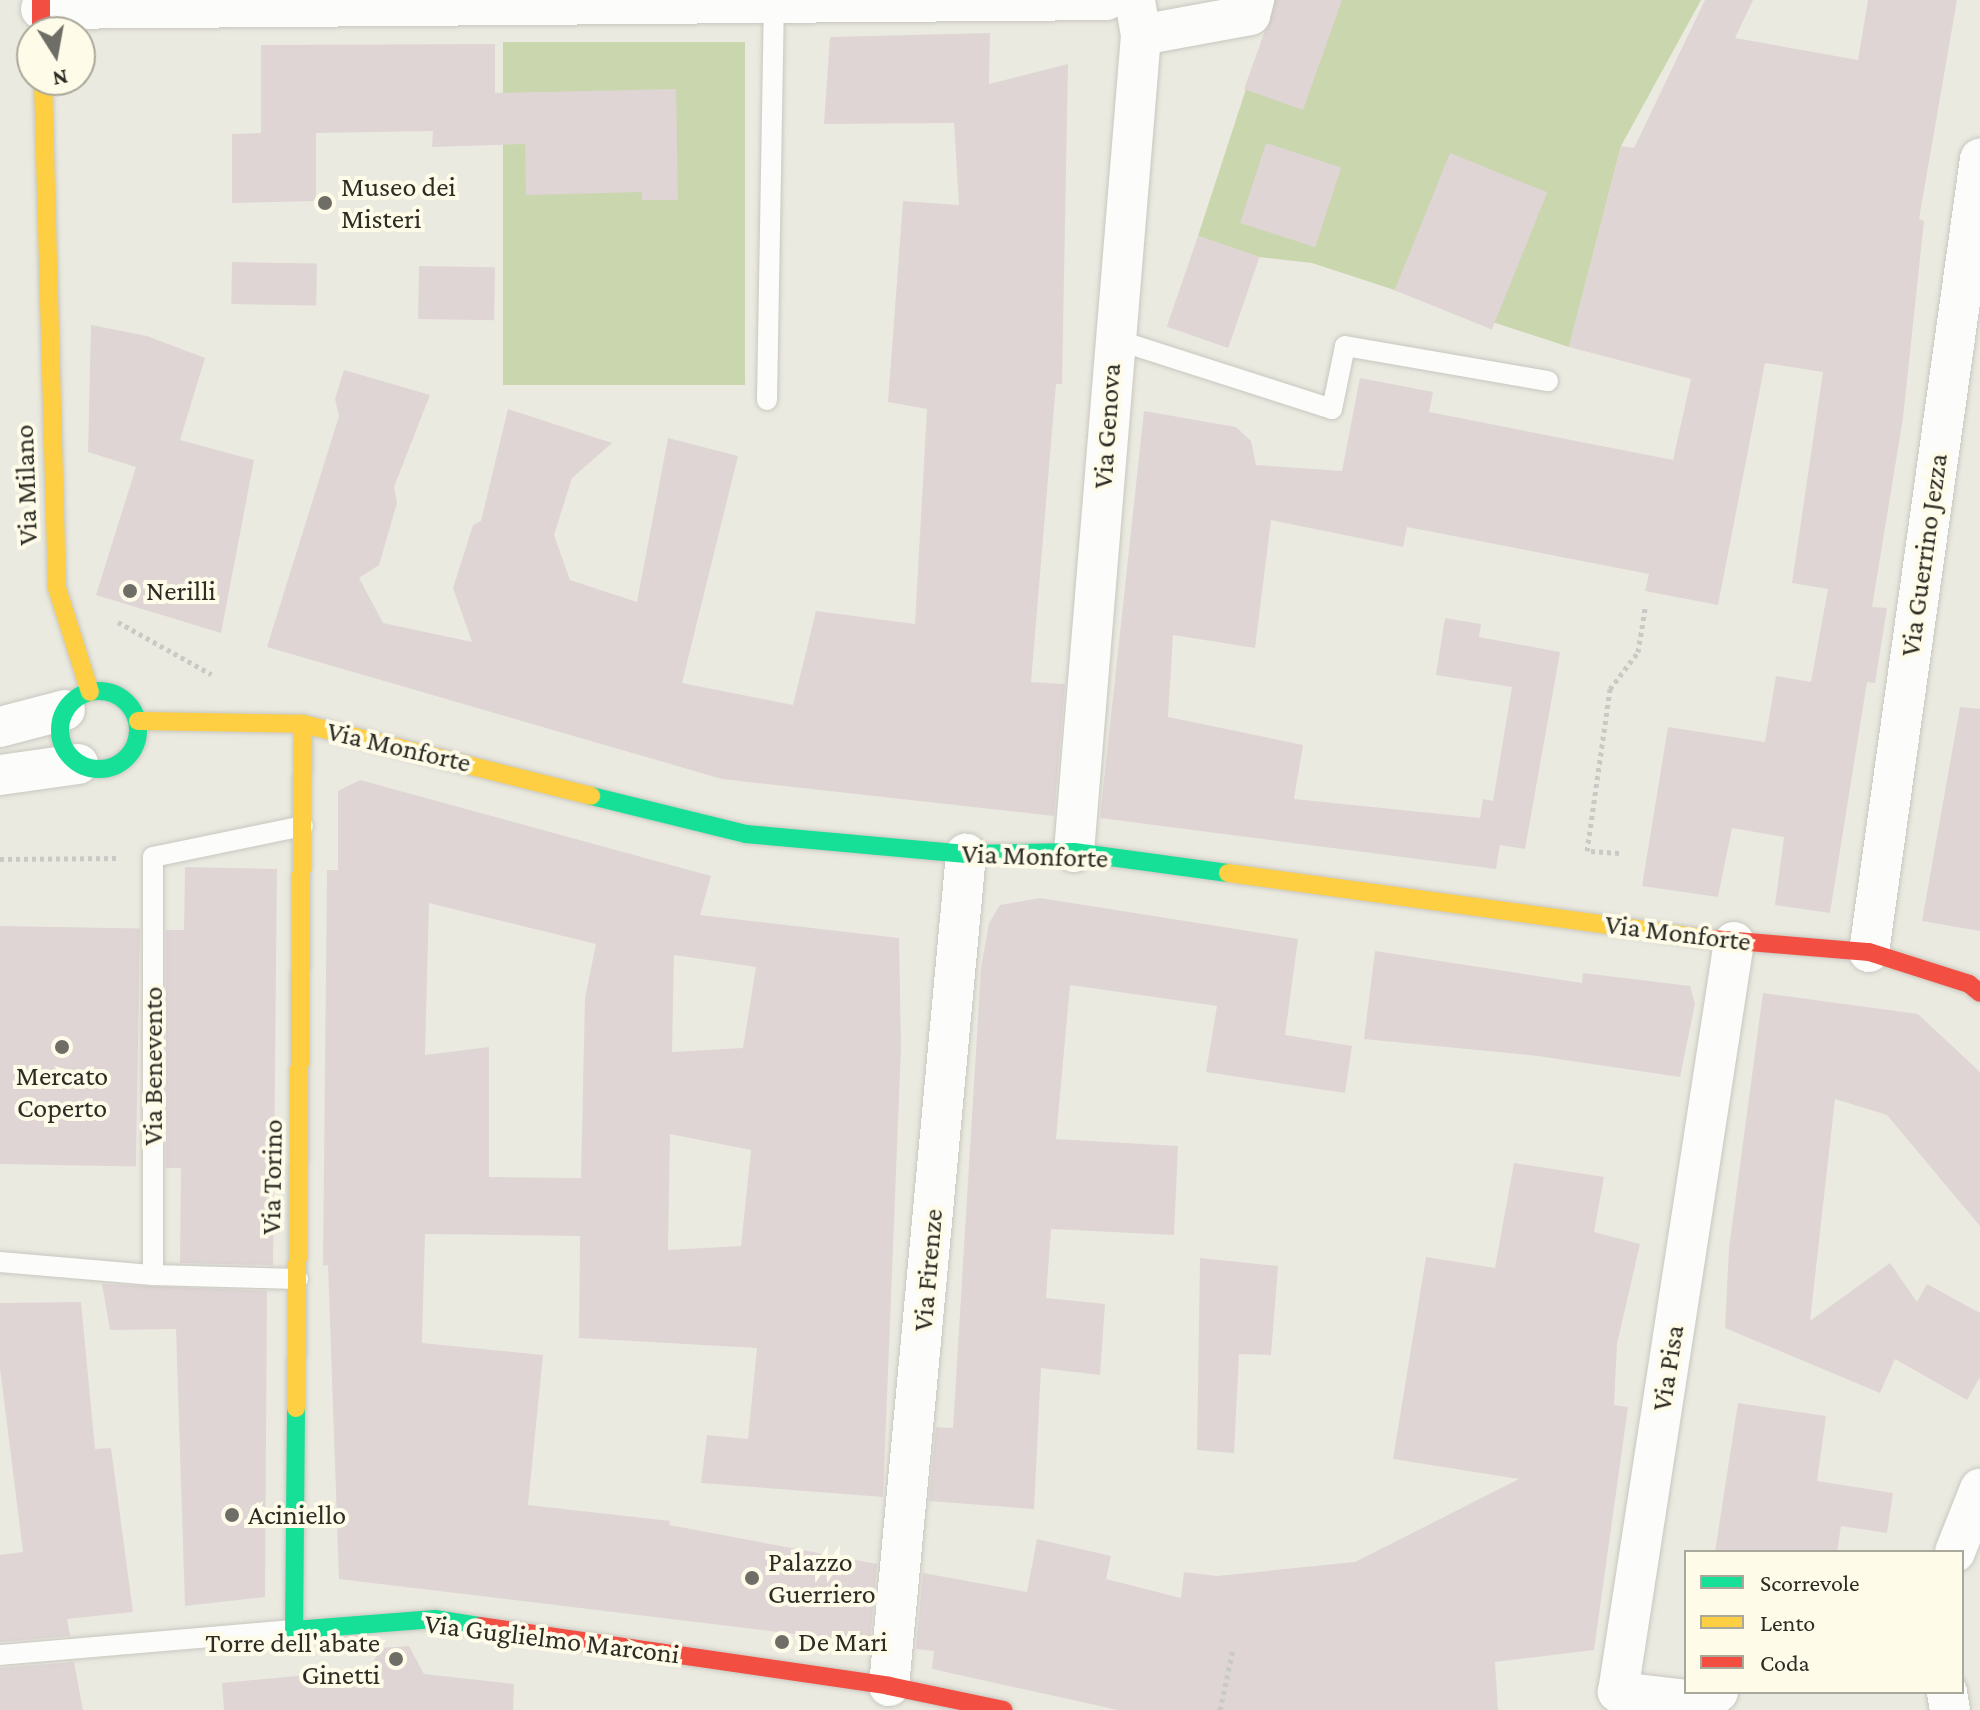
<!DOCTYPE html>
<html>
<head>
<meta charset="utf-8">
<style>
	body { margin:0 }
	#map { position:relative; width:1980px; height:1710px; overflow:hidden; background:#ebeae0; font-family:"Crimson Pro",serif }
	div>[style] { position:absolute }
	.green>* { inset:0; background:#cad6ae; transform-origin:0 0 }
	.building>* { inset:0; background:#dfd5d5; transform-origin:0 0 }
	.path>* { height:5px; margin-top:-2.5px; transform-origin:0; background:repeating-linear-gradient(90deg,#c9c9c6 0 4px,transparent 0 8px) }
	.roads { filter:drop-shadow(0 0 2px #c8c7c0) drop-shadow(0 0 2px #c8c7c0) }
	.lane>* { height:20px; margin:-10px; padding:0 10px; transform-origin:10px; border-radius:10px; background:#fcfcfa }
	.street>* { height:40px; margin:-20px; padding:0 20px; transform-origin:20px; border-radius:20px; background:#fcfcfa }
	.fast>* { height:18px; margin:-9px; padding:0 9px; transform-origin:9px; border-radius:9px; background:#16e098 }
	.fast>.ring { margin:-9px; padding:0; box-sizing:content-box; background:none; border:18px solid #16e098; border-radius:50% }
	.slow>* { height:18px; margin:-9px; padding:0 9px; transform-origin:9px; border-radius:9px; background:#ffcf43 }
	.jam>* { height:18px; margin:-9px; padding:0 9px; transform-origin:9px; border-radius:9px; background:#f24e42 }
	.dots>* { width:22px; height:22px; translate:-50% -50%; box-sizing:border-box; border:4px solid #fefbe8; border-radius:50% }
	span { translate:-50% -50%; white-space:nowrap; text-align:center; line-height:1.15; -webkit-text-stroke:8px #fefbe8; paint-order:stroke }
	.poi-label { font-size:28px; color:#2c2b24 }
	.left { translate:0 -50%; text-align:left }
	.right { translate:-100% -50%; text-align:right }
	.street-label { font-size:28px; color:#2c2b24 }
	.legend { position:absolute; left:1684px; top:1550px; width:280px; height:144px; box-sizing:border-box; background:#fefbe8; border:2px solid #aaa89a; margin:0; padding:10px 14px; list-style:none; font-size:24px; color:#2c2b24 }
	.legend li { display:flex; align-items:center; gap:16px; height:40px }
	.legend b { width:40px; border:2px solid #aaa89a }
	.north { position:absolute; left:16px; top:16px; width:80px; height:80px; box-sizing:border-box; background:#fefbe8; border:2px solid #aaa89a; border-radius:50%; rotate:169deg; font-size:22px; font-weight:700; line-height:32px; text-align:center; color:#2c2b24 }
	.north::after { content:''; display:block; margin:auto; width:28px; height:36px; background:#6f6e66; clip-path:polygon(50% 0,100% 100%,50% 72%,0 100%) }
</style>
</head>
<body>
<div id="map">
	<div class="green">
		<div style="clip-path:polygon(1275px 0,1701px 0,1621px 146px,1569px 347px,1312px 263px,1259px 257px,1198px 236px)"></div>
		<div style="left:503px;top:42px;width:242px;height:343px"></div>
	</div>
	<div class="building">
		<div style="clip-path:polygon(1276px 0,1342px 0,1303px 110px,1244px 89px)"></div>
		<div style="clip-path:polygon(1705px 0,1753px 0,1735px 38px,1858px 60px,1868px 0,1957px 0,1919px 219px,1924px 221px,1903px 418px,1872px 607px,1887px 608px,1875px 683px,1867px 682px,1830px 913px,1775px 905px,1784px 837px,1732px 828px,1718px 897px,1642px 886px,1668px 727px,1765px 742px,1776px 676px,1811px 682px,1828px 589px,1792px 583px,1823px 372px,1765px 363px,1718px 605px,1645px 591px,1649px 574px,1407px 527px,1403px 547px,1271px 520px,1255px 648px,1173px 635px,1168px 717px,1303px 745px,1294px 799px,1480px 818px,1483px 799px,1493px 801px,1512px 687px,1436px 675px,1445px 618px,1481px 624px,1479px 637px,1560px 652px,1525px 849px,1500px 845px,1496px 869px,1100px 818px,1144px 411px,1236px 427px,1251px 441px,1256px 465px,1342px 471px,1360px 378px,1433px 392px,1429px 412px,1673px 460px,1691px 379px,1569px 347px,1621px 146px,1634px 148px)"></div>
		<div style="clip-path:polygon(990px 33px,989px 84px,1068px 64px,1062px 384px,1056px 384px,1031px 682px,1065px 684px,1054px 816px,722px 779px,267px 647px,339px 416px,335px 399px,344px 370px,430px 395px,394px 487px,397px 503px,379px 565px,359px 578px,383px 623px,472px 642px,453px 588px,473px 525px,481px 521px,508px 409px,612px 443px,572px 478px,554px 535px,570px 580px,637px 602px,668px 438px,738px 456px,682px 683px,793px 705px,816px 611px,915px 624px,927px 409px,888px 402px,903px 201px,959px 205px,954px 123px,824px 124px,830px 37px)"></div>
		<div style="clip-path:polygon(495px 44px,495px 93px,676px 89px,678px 200px,642px 200px,642px 192px,526px 195px,525px 144px,432px 147px,433px 131px,316px 133px,316px 201px,232px 203px,232px 134px,261px 133px,261px 45px)"></div>
		<div style="left:1266px;top:143px;width:79px;height:84px;rotate:18deg"></div>
		<div style="left:1450px;top:153px;width:105px;height:148px;rotate:22deg"></div>
		<div style="left:1198px;top:236px;width:65px;height:96px;rotate:19deg"></div>
		<div style="left:232px;top:262px;width:85px;height:42px;rotate:1deg"></div>
		<div style="left:419px;top:266px;width:76px;height:53px;rotate:1deg"></div>
		<div style="clip-path:polygon(91px 325px,147px 336px,205px 358px,180px 440px,254px 460px,221px 633px,96px 595px,136px 467px,88px 452px)"></div>
		<div style="clip-path:polygon(1960px 707px,1980px 709px,1980px 931px,1922px 921px)"></div>
		<div style="clip-path:polygon(evenodd,360px 780px,711px 876px,700px 915px,899px 938px,901px 1047px,883px 1497px,701px 1483px,707px 1435px,748px 1439px,757px 1348px,579px 1338px,580px 1236px,425px 1234px,422px 1343px,543px 1355px,528px 1505px,670px 1521px,669px 1525px,877px 1564px,870px 1643px,339px 1579px,328px 1265px,323px 1266px,327px 870px,338px 870px,338px 791px,360px 780px,429px 903px,596px 944px,585px 998px,581px 1178px,489px 1177px,489px 1047px,425px 1055px,429px 903px,360px 780px,674px 955px,756px 967px,743px 1048px,672px 1052px,674px 955px,360px 780px,670px 1134px,751px 1150px,741px 1246px,668px 1250px,670px 1134px)"></div>
		<div style="clip-path:polygon(185px 867px,277px 869px,273px 1265px,180px 1263px,181px 1168px,166px 1168px,166px 930px,184px 930px)"></div>
		<div style="clip-path:polygon(1040px 898px,1298px 939px,1285px 1035px,1352px 1046px,1345px 1093px,1206px 1072px,1217px 1006px,1070px 985px,1056px 1139px,1178px 1146px,1174px 1235px,1051px 1229px,1046px 1298px,1105px 1304px,1100px 1375px,1041px 1368px,1034px 1509px,929px 1501px,936px 1427px,953px 1428px,981px 968px,989px 923px,1000px 905px)"></div>
		<div style="left:0;top:926px;width:140px;height:238px;rotate:1deg"></div>
		<div style="clip-path:polygon(1375px 951px,1582px 983px,1583px 973px,1690px 986px,1695px 1004px,1680px 1077px,1538px 1056px,1364px 1039px)"></div>
		<div style="clip-path:polygon(1763px 993px,1918px 1014px,1980px 1072px,1980px 1226px,1887px 1115px,1835px 1099px,1810px 1321px,1890px 1263px,1917px 1302px,1927px 1284px,1980px 1313px,1980px 1377px,1967px 1400px,1895px 1359px,1880px 1393px,1725px 1328px,1729px 1248px)"></div>
		<div style="clip-path:polygon(1514px 1163px,1604px 1177px,1594px 1232px,1640px 1244px,1617px 1344px,1614px 1405px,1628px 1407px,1594px 1650px,1495px 1662px,1498px 1710px,1118px 1710px,932px 1669px,934px 1651px,916px 1649px,923px 1573px,1027px 1592px,1037px 1539px,1111px 1556px,1106px 1579px,1181px 1598px,1184px 1572px,1217px 1576px,1355px 1562px,1519px 1479px,1393px 1459px,1426px 1257px,1495px 1268px)"></div>
		<div style="clip-path:polygon(1200px 1258px,1278px 1266px,1271px 1355px,1239px 1354px,1234px 1453px,1197px 1450px)"></div>
		<div style="clip-path:polygon(102px 1284px,267px 1291px,265px 1597px,185px 1606px,176px 1329px,110px 1330px)"></div>
		<div style="clip-path:polygon(81px 1302px,95px 1449px,111px 1448px,133px 1612px,67px 1619px,70px 1636px,0 1642px,0 1555px,23px 1552px,0 1368px,0 1303px)"></div>
		<div style="clip-path:polygon(1738px 1403px,1826px 1416px,1817px 1481px,1893px 1493px,1887px 1533px,1841px 1526px,1837px 1552px,1715px 1552px)"></div>
		<div style="clip-path:polygon(409px 1646px,424px 1674px,514px 1684px,513px 1710px,224px 1710px,222px 1683px,371px 1669px,379px 1648px)"></div>
		<div style="clip-path:polygon(74px 1662px,83px 1710px,0 1710px,0 1668px)"></div>
	</div>
	<div class="path">
		<div style="left:118px;top:622px;width:107px;rotate:29.2deg"></div>
		<div style="left:1619px;top:853px;width:32px;rotate:-176deg"></div>
		<div style="left:1587px;top:851px;width:164px;rotate:-81.9deg"></div>
		<div style="left:1610px;top:689px;width:46px;rotate:-52.9deg"></div>
		<div style="left:1638px;top:652px;width:44px;rotate:-80.8deg"></div>
		<div style="left:0;top:859px;width:120px;rotate:-0.5deg"></div>
		<div style="left:1220px;top:1710px;width:62px;rotate:-78deg"></div>
	</div>
	<div class="roads">
		<div class="lane">
			<div style="left:1114px;top:339px;width:229px;rotate:17.8deg"></div>
			<div style="left:1332px;top:409px;width:64px;rotate:-78.3deg"></div>
			<div style="left:1345px;top:346px;width:206px;rotate:9.8deg"></div>
			<div style="left:767px;top:400px;width:397px;rotate:-89deg"></div>
			<div style="left:0;top:1262px;width:154px;rotate:4.9deg"></div>
			<div style="left:153px;top:1275px;width:145px;rotate:1.6deg"></div>
			<div style="left:153px;top:1275px;width:418px;rotate:-90deg"></div>
			<div style="left:153px;top:857px;width:153px;rotate:-11.7deg"></div>
			<div style="left:0;top:1655px;width:295px;rotate:-4.9deg"></div>
		</div>
		<div class="street">
			<div style="left:41px;top:9px;width:1065px;rotate:-0.48deg"></div>
			<div style="left:1141px;top:35px;width:111px;rotate:-10.4deg"></div>
			<div style="left:1250px;top:15px;width:16px;rotate:-75deg"></div>
			<div style="left:0;top:727px;width:67px;rotate:-14.7deg"></div>
			<div style="left:0;top:775px;width:79px;rotate:-8deg"></div>
			<div style="left:1074px;top:852px;width:820px;rotate:-85.31deg"></div>
			<div style="left:1141px;top:35px;width:36px;rotate:-100deg"></div>
			<div style="left:1869px;top:952px;width:801px;rotate:-82.03deg"></div>
			<div style="left:1955px;top:1552px;width:68px;rotate:-68.4deg"></div>
			<div style="left:889px;top:1686px;width:836px;rotate:-84.71deg"></div>
			<div style="left:1718px;top:1692px;width:16px;rotate:142deg"></div>
			<div style="left:1705px;top:1702px;width:88px;rotate:-173.4deg"></div>
			<div style="left:1618px;top:1692px;width:759px;rotate:-81.21deg"></div>
			<div style="left:1947px;top:1692px;width:18px;rotate:81deg"></div>
		</div>
		<div class="fast">
			<div class="ring" style="left:60px;top:691px;width:60px;height:60px"></div>
			<div style="left:591px;top:796px;width:160px;rotate:13.8deg"></div>
			<div style="left:746px;top:834px;width:221px;rotate:5.2deg"></div>
			<div style="left:966px;top:854px;width:108px;rotate:-1.1deg"></div>
			<div style="left:1074px;top:852px;width:155px;rotate:7.8deg"></div>
			<div style="left:296px;top:1408px;width:222px;rotate:90.5deg"></div>
			<div style="left:294px;top:1630px;width:141px;rotate:-4.5deg"></div>
			<div style="left:435px;top:1619px;width:46px;rotate:8.8deg"></div>
		</div>
		<div class="slow">
			<div style="left:43px;top:80px;width:508px;rotate:88.42deg"></div>
			<div style="left:57px;top:588px;width:109px;rotate:72.4deg"></div>
			<div style="left:138px;top:721px;width:165px;rotate:1deg"></div>
			<div style="left:303px;top:724px;width:297px;rotate:14deg"></div>
			<div style="left:1228px;top:873px;width:477px;rotate:7.8deg"></div>
			<div style="left:296px;top:1408px;width:684px;rotate:-89.41deg"></div>
		</div>
		<div class="jam">
			<div style="left:41px;top:0;width:32px;rotate:90deg"></div>
			<div style="left:1701px;top:938px;width:169px;rotate:4.8deg"></div>
			<div style="left:1869px;top:952px;width:105px;rotate:17.7deg"></div>
			<div style="left:1969px;top:984px;width:14px;rotate:39deg"></div>
			<div style="left:480px;top:1626px;width:413px;rotate:8.3deg"></div>
			<div style="left:889px;top:1686px;width:117px;rotate:11.8deg"></div>
		</div>
	</div>
	<div class="dots">
		<div style="left:325px;top:203px;background:#6f6e66"></div>
		<div style="left:130px;top:591px;background:#6f6e66"></div>
		<div style="left:62px;top:1047px;background:#6f6e66"></div>
		<div style="left:232px;top:1515px;background:#6f6e66"></div>
		<div style="left:752px;top:1578px;background:#6f6e66"></div>
		<div style="left:782px;top:1642px;background:#6f6e66"></div>
		<div style="left:396px;top:1659px;background:#6f6e66"></div>
	</div>
	<div class="poi-label">
		<span class="left" style="left:341px;top:203px">Museo dei<br>Misteri</span>
		<span class="left" style="left:146px;top:591px">Nerilli</span>
		<span style="left:62px;top:1092px">Mercato<br>Coperto</span>
		<span class="left" style="left:248px;top:1515px">Aciniello</span>
		<span class="left" style="left:768px;top:1578px">Palazzo<br>Guerriero</span>
		<span class="left" style="left:798px;top:1642px">De Mari</span>
		<span class="right" style="left:380px;top:1659px">Torre dell'abate<br>Ginetti</span>
	</div>
	<div class="street-label">
		<span style="left:1107px;top:426px;rotate:-86deg">Via Genova</span>
		<span style="left:26px;top:485px;rotate:-92deg">Via Milano</span>
		<span style="left:1924px;top:555px;rotate:-82deg">Via Guerrino Jezza</span>
		<span style="left:399px;top:747px;rotate:13deg">Via Monforte</span>
		<span style="left:1035px;top:856px;rotate:2deg">Via Monforte</span>
		<span style="left:1678px;top:933px;rotate:7deg">Via Monforte</span>
		<span style="left:153px;top:1066px;rotate:-90deg">Via Benevento</span>
		<span style="left:272px;top:1177px;rotate:-89deg">Via Torino</span>
		<span style="left:928px;top:1270px;rotate:-85deg">Via Firenze</span>
		<span style="left:1668px;top:1368px;rotate:-81deg">Via Pisa</span>
		<span style="left:552px;top:1639px;rotate:7deg">Via Guglielmo Marconi</span>
	</div>
	<ul class="legend">
	<li><b style="height:10px;background:#16e098"></b>Scorrevole</li>
	<li><b style="height:10px;background:#ffcf43"></b>Lento</li>
	<li><b style="height:10px;background:#f24e42"></b>Coda</li>
	</ul>
	<div class="north">N</div>
</div>
</body>
</html>
